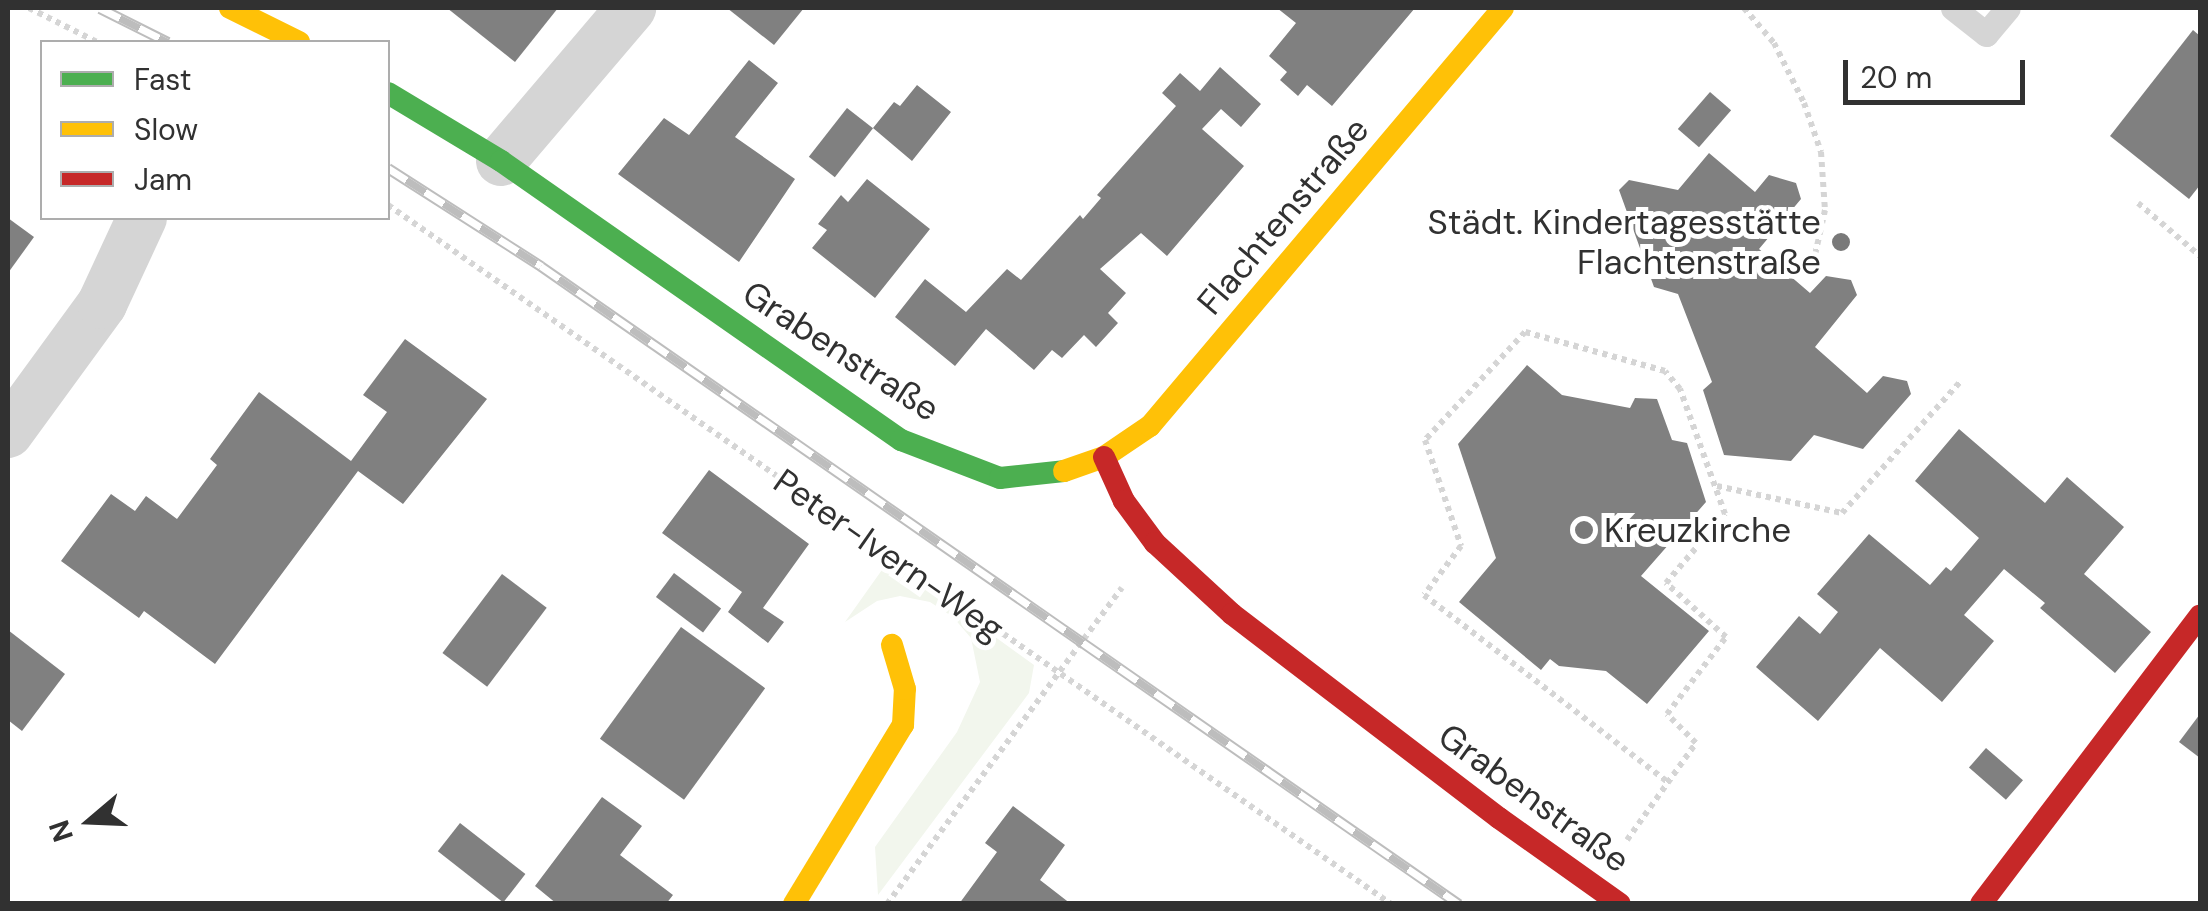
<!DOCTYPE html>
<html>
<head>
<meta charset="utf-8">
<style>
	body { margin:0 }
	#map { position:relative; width:2208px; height:911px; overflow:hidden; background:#fff; font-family:"DM Sans",sans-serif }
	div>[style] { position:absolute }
	.green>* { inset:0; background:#f2f6ed }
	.building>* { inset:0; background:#808080; transform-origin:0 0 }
	.path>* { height:6px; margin-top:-3px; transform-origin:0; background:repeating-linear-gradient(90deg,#d5d5d5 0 5px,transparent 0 10px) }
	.lane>* { height:25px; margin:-12.5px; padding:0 12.5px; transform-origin:12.5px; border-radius:12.5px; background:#d5d5d5 }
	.street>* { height:50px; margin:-25px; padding:0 25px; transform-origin:25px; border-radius:25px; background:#d5d5d5 }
	.fast>* { height:22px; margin:-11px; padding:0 11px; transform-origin:11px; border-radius:11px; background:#4caf50 }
	.slow>* { height:22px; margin:-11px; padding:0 11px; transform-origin:11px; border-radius:11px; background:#ffc107 }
	.jam>* { height:22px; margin:-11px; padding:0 11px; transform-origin:11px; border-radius:11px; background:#c62828 }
	.rail>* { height:11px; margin-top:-5.5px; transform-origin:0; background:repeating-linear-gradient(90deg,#fff 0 22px,#bdbdbd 0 44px); box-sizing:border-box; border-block:2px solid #bdbdbd }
	.dots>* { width:28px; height:28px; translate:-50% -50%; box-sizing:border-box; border:5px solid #fff; border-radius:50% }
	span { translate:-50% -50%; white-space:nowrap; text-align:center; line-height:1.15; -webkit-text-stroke:10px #fff; paint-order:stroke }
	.street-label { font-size:35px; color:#313131 }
	.poi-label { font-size:35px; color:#313131 }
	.right { translate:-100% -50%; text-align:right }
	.left { translate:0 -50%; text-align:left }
	.frame { position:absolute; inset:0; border:10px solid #313131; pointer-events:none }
	.legend { position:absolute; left:40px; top:40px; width:350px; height:180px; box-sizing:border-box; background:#fff; border:2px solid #adadad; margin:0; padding:12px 18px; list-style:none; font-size:30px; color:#313131 }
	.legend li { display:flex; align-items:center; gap:20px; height:50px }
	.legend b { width:50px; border:2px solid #adadad }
	.north { position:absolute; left:40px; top:771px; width:100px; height:100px; -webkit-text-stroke:8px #fff; paint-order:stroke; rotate:251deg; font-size:28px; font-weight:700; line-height:40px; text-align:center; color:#313131 }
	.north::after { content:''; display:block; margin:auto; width:35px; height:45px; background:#313131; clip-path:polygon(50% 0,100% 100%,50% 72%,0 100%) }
	.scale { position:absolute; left:1843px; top:60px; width:182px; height:45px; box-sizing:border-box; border:5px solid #313131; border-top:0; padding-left:12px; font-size:30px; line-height:35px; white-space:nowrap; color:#313131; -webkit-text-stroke:8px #fff; paint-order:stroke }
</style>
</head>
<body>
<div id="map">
	<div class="green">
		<div style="clip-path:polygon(889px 560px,1034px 665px,1029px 693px,878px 895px,875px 847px,957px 732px,980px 682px,971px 638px,953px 617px,930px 602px,900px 596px,877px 601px,845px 622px)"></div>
	</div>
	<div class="building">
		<div style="clip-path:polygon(447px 8px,558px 8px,515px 62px)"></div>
		<div style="clip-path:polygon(727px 8px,804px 8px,774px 45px)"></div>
		<div style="clip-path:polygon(1277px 8px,1415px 8px,1332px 106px,1307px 85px,1298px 96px,1280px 80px,1287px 72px,1269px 56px,1296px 23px)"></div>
		<div style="clip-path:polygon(2193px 30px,2200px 36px,2200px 185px,2189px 199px,2110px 136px)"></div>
		<div style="clip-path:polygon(749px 60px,778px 83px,735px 137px,795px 179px,739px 262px,618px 174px,664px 118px,689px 135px)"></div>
		<div style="clip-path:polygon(1220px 67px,1261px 104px,1241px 127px,1221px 109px,1202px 129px,1244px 166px,1167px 256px,1141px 233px,1100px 269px,1126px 293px,1108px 313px,1118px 323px,1096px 347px,1084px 335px,1062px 358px,1052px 350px,1034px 370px,986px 329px,955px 366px,895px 317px,925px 279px,966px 312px,1007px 269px,1021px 280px,1080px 215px,1083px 219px,1101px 198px,1097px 195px,1176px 106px,1162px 93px,1180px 73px,1200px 91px)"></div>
		<div style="clip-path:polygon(917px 85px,951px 112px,912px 161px,873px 128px,894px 102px,900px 106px)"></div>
		<div style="left:1710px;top:92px;width:28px;height:49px;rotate:41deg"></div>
		<div style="left:847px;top:108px;width:33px;height:62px;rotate:38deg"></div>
		<div style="clip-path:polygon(1709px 153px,1755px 192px,1769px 175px,1796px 183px,1801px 199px,1759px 249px,1810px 293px,1826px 276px,1851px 280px,1857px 295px,1815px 347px,1867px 393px,1883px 376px,1907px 381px,1911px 394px,1863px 449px,1814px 435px,1791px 461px,1724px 455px,1703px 390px,1712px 382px,1678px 294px,1654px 287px,1619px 190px,1629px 180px,1678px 190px)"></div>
		<div style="clip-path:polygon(867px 179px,930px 229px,875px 298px,812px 248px,827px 230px,818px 224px,841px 195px,848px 202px)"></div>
		<div style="clip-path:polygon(8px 218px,34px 237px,8px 273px)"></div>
		<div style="clip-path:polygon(405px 339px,487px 399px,403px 504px,358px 471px,215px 664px,144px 611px,139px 618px,61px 561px,111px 494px,135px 511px,146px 496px,177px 519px,217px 465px,210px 459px,259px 392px,351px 461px,387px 412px,363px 395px)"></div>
		<div style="clip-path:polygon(1527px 365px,1562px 395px,1630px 408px,1635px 398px,1657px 399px,1672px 440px,1687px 443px,1706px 502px,1641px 576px,1709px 631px,1647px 704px,1606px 671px,1559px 666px,1550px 659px,1541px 670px,1459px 602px,1496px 558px,1458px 444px)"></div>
		<div style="clip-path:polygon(1959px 429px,2045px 503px,2067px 477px,2124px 527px,2084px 574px,2151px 632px,2115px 673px,2040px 608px,2045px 603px,2004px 569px,1964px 615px,1994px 641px,1942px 702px,1880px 648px,1818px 721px,1756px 667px,1799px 616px,1820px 634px,1838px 612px,1817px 594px,1869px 534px,1930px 585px,1946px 567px,1951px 571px,1979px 538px,1915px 481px)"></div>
		<div style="clip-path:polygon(709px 470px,809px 544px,763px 608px,784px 622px,768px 643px,728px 612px,742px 592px,662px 533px)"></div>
		<div style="left:674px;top:573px;width:59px;height:30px;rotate:37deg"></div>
		<div style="left:502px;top:574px;width:56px;height:99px;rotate:37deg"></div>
		<div style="left:681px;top:627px;width:104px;height:138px;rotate:36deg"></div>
		<div style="clip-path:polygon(8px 630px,65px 674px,22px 731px,8px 720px)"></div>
		<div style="clip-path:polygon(2200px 714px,2200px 758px,2179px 742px)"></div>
		<div style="left:1986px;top:748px;width:49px;height:26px;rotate:41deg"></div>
		<div style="clip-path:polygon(602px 797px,642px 826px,620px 855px,673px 895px,666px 904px,557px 904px,535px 886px)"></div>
		<div style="clip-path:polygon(1013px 806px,1065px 845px,1040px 880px,1071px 904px,959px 904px,997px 852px,985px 843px)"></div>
		<div style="left:460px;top:823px;width:83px;height:36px;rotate:38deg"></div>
	</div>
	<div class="path">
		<div style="left:29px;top:8px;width:76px;rotate:26.6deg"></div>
		<div style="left:1744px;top:8px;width:46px;rotate:49.4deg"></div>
		<div style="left:1774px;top:43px;width:67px;rotate:63.4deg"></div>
		<div style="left:1804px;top:103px;width:52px;rotate:70.9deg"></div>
		<div style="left:1821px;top:152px;width:58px;rotate:86.1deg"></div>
		<div style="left:1825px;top:210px;width:46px;rotate:102.5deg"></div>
		<div style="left:2138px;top:203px;width:82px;rotate:40.5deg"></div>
		<div style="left:388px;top:205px;width:1223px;rotate:34.87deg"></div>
		<div style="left:1717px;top:486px;width:128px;rotate:12.2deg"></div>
		<div style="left:1842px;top:513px;width:178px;rotate:-48deg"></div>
		<div style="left:1627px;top:840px;width:119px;rotate:-54.6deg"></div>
		<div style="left:1696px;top:743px;width:41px;rotate:-135deg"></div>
		<div style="left:1667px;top:714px;width:97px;rotate:-52.5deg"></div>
		<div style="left:1726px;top:637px;width:81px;rotate:-138deg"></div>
		<div style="left:1666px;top:583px;width:91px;rotate:-49.5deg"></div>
		<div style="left:1725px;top:514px;width:133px;rotate:-109.8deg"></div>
		<div style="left:1680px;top:389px;width:23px;rotate:-130deg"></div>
		<div style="left:1665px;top:371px;width:145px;rotate:-164.4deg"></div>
		<div style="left:1525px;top:332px;width:147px;rotate:132.8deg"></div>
		<div style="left:1425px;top:440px;width:112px;rotate:71.2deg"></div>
		<div style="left:1461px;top:546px;width:61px;rotate:127.1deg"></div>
		<div style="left:1424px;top:595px;width:307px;rotate:37.5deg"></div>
		<div style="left:887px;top:904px;width:394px;rotate:-53.4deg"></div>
	</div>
	<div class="lane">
		<div style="left:1953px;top:8px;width:42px;rotate:38.2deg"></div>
		<div style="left:1986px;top:34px;width:34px;rotate:-50deg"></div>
	</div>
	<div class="street">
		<div style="left:501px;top:161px;width:201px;rotate:-49.6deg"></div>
		<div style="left:8px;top:433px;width:160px;rotate:-53.9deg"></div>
		<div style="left:102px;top:304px;width:95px;rotate:-65.1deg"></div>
	</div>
	<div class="fast">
		<div style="left:388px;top:93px;width:132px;rotate:31deg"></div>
		<div style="left:501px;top:161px;width:488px;rotate:34.9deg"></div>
		<div style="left:901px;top:440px;width:106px;rotate:21deg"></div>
		<div style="left:1000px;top:478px;width:64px;rotate:-6.2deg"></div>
	</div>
	<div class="slow">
		<div style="left:230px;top:8px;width:77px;rotate:26.2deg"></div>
		<div style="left:1064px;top:471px;width:42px;rotate:-19.3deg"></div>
		<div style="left:1104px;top:457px;width:55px;rotate:-34deg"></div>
		<div style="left:1150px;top:426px;width:547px;rotate:-49.82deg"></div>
		<div style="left:794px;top:904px;width:210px;rotate:-58.7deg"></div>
		<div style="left:903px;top:725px;width:36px;rotate:-87deg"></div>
		<div style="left:905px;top:689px;width:46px;rotate:-106.5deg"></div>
	</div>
	<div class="jam">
		<div style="left:1104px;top:457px;width:48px;rotate:65.6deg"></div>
		<div style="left:1124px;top:501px;width:52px;rotate:53.6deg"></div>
		<div style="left:1155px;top:543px;width:105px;rotate:42.7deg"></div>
		<div style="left:1232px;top:614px;width:336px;rotate:37.4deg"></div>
		<div style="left:1499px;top:818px;width:148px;rotate:35.4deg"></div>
		<div style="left:1981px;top:904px;width:362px;rotate:-52.8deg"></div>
	</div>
	<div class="rail">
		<div style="left:100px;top:8px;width:76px;rotate:26.6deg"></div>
		<div style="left:388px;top:168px;width:182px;rotate:32.6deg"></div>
		<div style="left:541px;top:266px;width:1118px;rotate:34.8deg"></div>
	</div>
	<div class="dots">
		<div style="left:1841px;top:242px;background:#797979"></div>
		<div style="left:1584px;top:530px;background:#797979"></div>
	</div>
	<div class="street-label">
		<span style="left:1283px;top:216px;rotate:-50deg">Flachtenstraße</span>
		<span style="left:841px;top:351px;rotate:33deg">Grabenstraße</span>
		<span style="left:889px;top:555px;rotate:35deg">Peter-Ivern-Weg</span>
		<span style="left:1534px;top:798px;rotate:36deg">Grabenstraße</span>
	</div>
	<div class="poi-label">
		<span class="right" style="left:1821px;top:242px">Städt. Kindertagesstätte<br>Flachtenstraße</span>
		<span class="left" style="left:1604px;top:530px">Kreuzkirche</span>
	</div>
	<div class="frame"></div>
	<ul class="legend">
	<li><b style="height:12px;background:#4caf50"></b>Fast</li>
	<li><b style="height:12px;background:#ffc107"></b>Slow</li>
	<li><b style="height:12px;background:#c62828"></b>Jam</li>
	</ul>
	<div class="north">N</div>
	<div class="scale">20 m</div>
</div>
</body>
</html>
